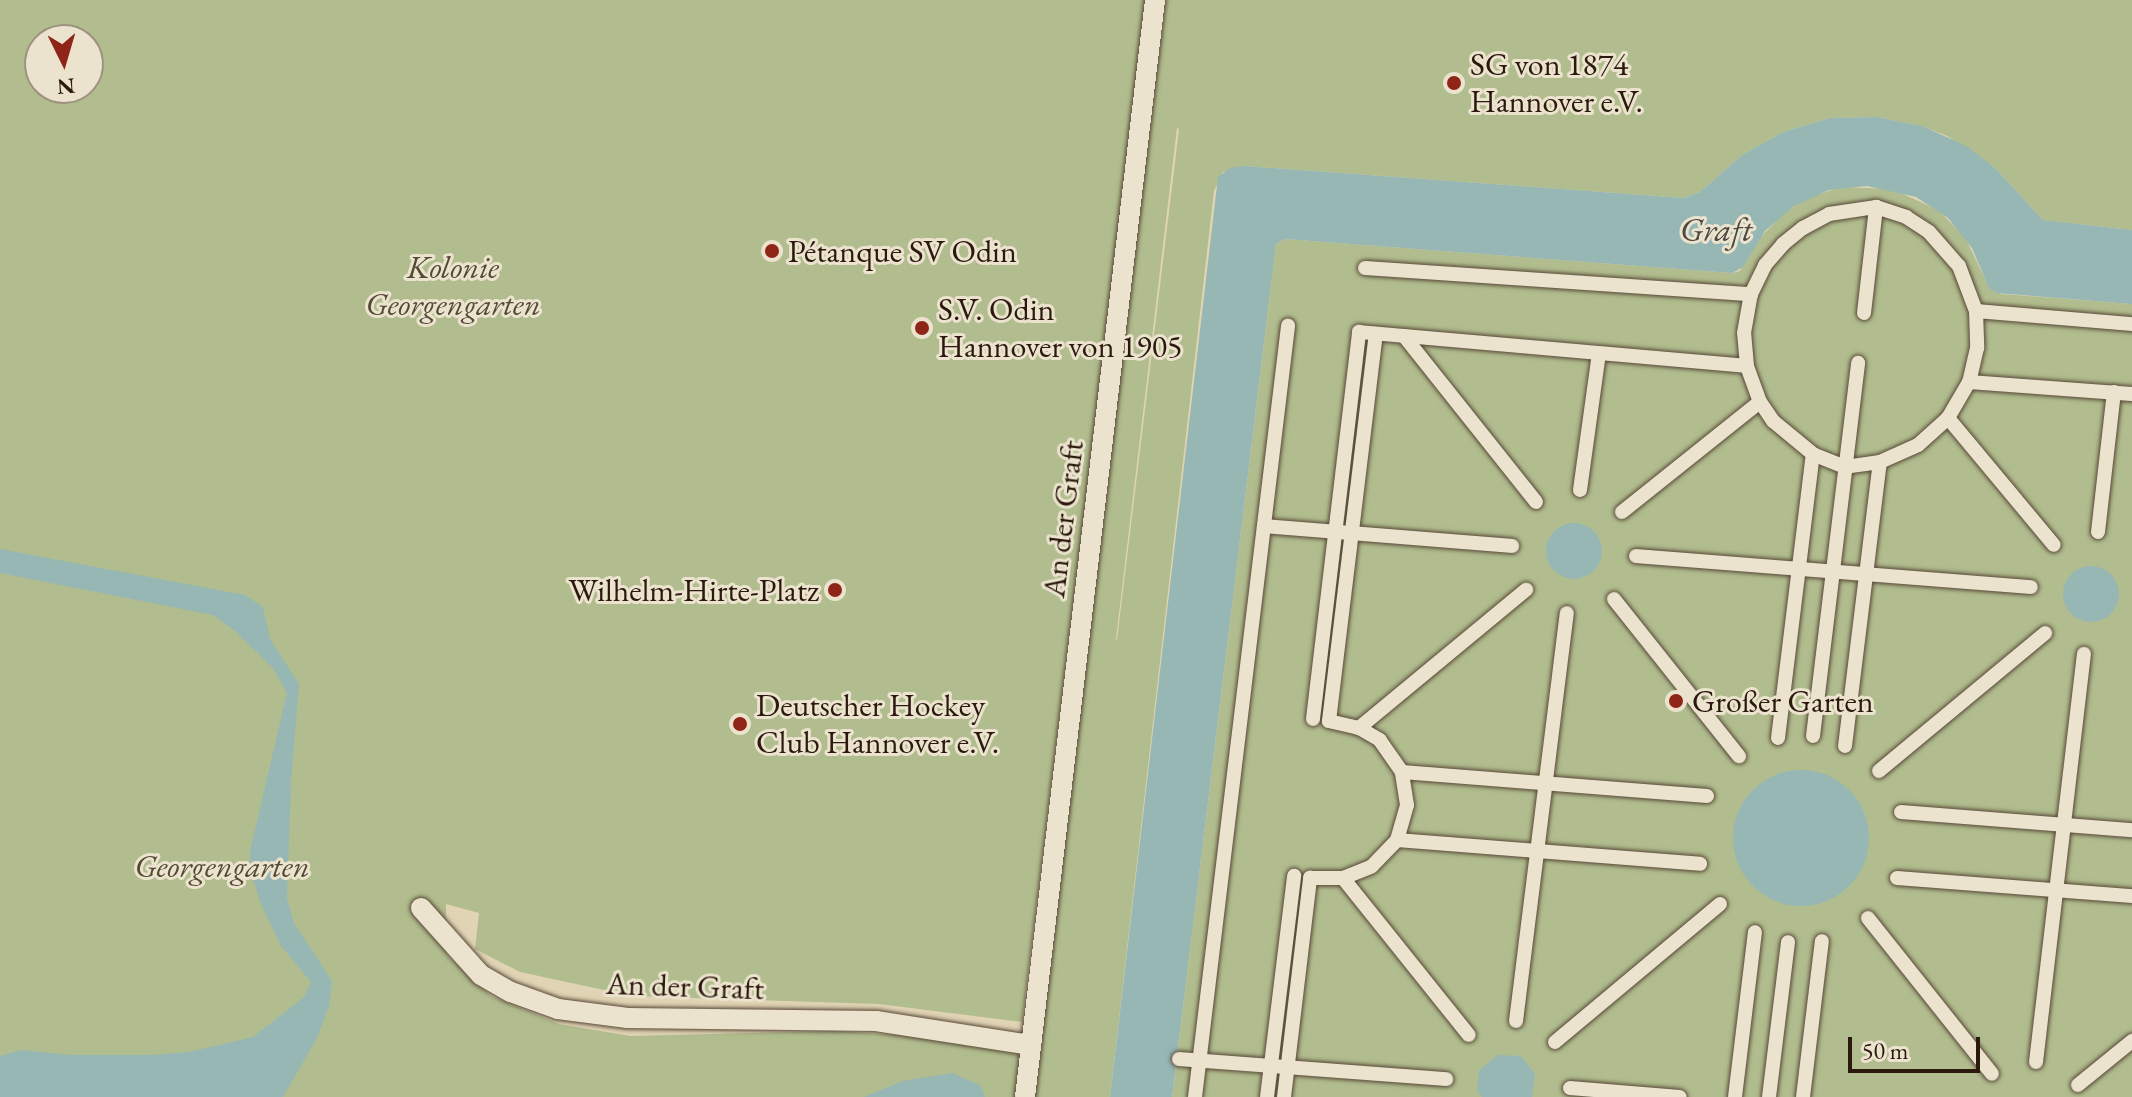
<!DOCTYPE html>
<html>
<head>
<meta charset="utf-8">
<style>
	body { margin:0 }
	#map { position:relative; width:2132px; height:1097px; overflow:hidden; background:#e0d4b4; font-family:"EB Garamond",serif }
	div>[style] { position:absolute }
	.green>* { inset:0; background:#b1bd8e }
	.water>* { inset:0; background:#96b7b4 }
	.round { border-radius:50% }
	.roads { filter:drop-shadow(0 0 2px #584838) drop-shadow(0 0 2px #584838) }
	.pedestrian>* { height:14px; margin:-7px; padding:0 7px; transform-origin:7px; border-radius:7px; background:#ebe3ce }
	.minor>* { height:20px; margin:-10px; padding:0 10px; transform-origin:10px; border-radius:10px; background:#ebe3ce }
	.dots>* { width:22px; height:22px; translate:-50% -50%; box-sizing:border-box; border:4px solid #ebe3ce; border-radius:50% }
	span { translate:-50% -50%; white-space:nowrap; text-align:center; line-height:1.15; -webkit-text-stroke:6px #ebe3ce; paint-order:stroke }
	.poi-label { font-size:32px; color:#2b190e }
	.left { translate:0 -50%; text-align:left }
	.right { translate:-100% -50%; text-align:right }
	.park-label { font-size:32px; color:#534a34; font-style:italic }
	.street-label { font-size:32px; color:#2b190e }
	.water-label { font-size:34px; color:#4b4840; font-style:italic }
	.north { position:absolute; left:24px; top:24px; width:80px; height:80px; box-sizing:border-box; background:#ebe3ce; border:2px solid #9e9281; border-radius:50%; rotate:175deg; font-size:22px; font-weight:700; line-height:32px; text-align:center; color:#2b190e }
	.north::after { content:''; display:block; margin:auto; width:28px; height:36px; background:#8f2418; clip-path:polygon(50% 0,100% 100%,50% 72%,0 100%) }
	.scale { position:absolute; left:1848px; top:1037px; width:132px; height:36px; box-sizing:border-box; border:4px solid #2b190e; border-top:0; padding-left:10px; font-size:24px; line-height:28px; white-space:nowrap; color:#2b190e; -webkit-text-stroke:6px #ebe3ce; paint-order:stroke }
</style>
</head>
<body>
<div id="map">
	<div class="green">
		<div style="clip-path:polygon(evenodd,0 0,1147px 0,1022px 1022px,879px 1004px,632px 996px,520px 972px,475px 949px,479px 913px,446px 904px,447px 955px,491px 996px,559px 1024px,630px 1036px,834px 1031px,915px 1036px,1025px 1052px,1019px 1097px,0 1097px,0 0,40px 40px,88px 40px,88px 88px,40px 88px,40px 40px)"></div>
		<div style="clip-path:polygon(evenodd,1166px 0,2132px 0,2132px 230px,2043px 220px,1996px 169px,1947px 136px,1925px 127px,1878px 117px,1830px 118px,1783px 132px,1742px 155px,1700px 192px,1684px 198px,1245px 166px,1223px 172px,1214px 191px,1110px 1097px,1029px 1097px,1166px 0,1177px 128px,1179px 129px,1117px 640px,1116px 639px,1177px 128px)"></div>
		<div style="clip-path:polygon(1841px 187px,1892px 189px,1938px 210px,1965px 237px,1987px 283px,2001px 294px,2132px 304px,2132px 1097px,1172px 1097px,1276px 244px,1285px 239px,1732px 273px,1740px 271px,1757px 241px,1784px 213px,1805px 199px)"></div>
	</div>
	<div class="water">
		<div style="clip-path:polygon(1878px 117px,1925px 127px,1968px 147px,1996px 169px,2043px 220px,2132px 230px,2132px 304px,1996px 293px,1989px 288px,1972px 248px,1948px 218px,1916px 197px,1867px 186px,1829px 190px,1794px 206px,1765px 231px,1743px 267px,1732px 273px,1285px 239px,1276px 244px,1172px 1097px,1110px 1097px,1218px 177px,1230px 168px,1245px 166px,1684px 198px,1700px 192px,1742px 155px,1783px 132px,1830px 118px)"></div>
		<div class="round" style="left:1546px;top:523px;width:56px;height:56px"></div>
		<div style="clip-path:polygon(0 549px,245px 595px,263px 607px,270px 639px,299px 684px,291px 782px,287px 898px,294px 923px,332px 981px,329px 1006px,317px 1038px,283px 1097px,0 1097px,0 1056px,21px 1050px,72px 1055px,151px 1055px,189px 1052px,253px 1037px,304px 997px,311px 982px,281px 946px,260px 902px,250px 868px,250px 851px,287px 693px,273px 668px,235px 631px,213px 615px,0 573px)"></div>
		<div class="round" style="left:2063px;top:566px;width:56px;height:56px"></div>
		<div class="round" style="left:1733px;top:770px;width:136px;height:136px"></div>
		<div style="clip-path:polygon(1498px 1055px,1521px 1056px,1535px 1074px,1532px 1097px,1482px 1097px,1477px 1091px,1479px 1070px)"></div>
		<div style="clip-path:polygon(952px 1073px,981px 1086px,985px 1097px,864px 1097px,903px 1081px)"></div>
	</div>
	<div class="roads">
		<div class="pedestrian">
			<div style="left:1876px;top:207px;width:32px;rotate:18deg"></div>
			<div style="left:1906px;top:217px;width:27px;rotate:33deg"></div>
			<div style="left:1929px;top:232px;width:45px;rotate:48.6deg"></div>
			<div style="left:1959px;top:266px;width:48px;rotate:69.3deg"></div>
			<div style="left:1976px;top:311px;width:37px;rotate:88deg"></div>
			<div style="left:1977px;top:348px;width:35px;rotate:103deg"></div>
			<div style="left:1969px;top:382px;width:42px;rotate:120.3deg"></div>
			<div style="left:1948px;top:418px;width:40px;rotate:138deg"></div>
			<div style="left:1918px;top:445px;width:42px;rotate:155.9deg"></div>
			<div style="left:1880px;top:462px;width:35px;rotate:172deg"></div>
			<div style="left:1845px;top:467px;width:35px;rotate:-158deg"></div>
			<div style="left:1813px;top:454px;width:52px;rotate:-140.5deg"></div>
			<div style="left:1773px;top:421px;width:23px;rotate:-124deg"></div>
			<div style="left:1760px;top:402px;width:38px;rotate:-110deg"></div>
			<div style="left:1747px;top:366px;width:33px;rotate:-95deg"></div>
			<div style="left:1744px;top:333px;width:40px;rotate:-80deg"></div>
			<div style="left:1751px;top:294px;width:32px;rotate:-64deg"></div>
			<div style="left:1765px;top:265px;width:28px;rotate:-49deg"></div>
			<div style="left:1783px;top:244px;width:26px;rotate:-39deg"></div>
			<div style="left:1803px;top:228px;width:30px;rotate:-28deg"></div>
			<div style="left:1829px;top:214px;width:48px;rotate:-8.5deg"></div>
			<div style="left:1365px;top:268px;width:387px;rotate:3.9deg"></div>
			<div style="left:1976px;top:311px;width:157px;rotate:4.8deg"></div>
			<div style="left:1864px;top:313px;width:107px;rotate:-83.5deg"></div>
			<div style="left:1404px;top:336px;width:212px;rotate:51.5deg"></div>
			<div style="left:1969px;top:382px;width:163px;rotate:4.2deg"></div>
			<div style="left:1948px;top:418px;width:165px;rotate:50.2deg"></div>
			<div style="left:1580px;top:490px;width:138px;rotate:-82.1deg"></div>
			<div style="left:1622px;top:512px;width:176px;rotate:-38.6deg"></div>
			<div style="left:1264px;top:526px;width:249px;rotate:4.6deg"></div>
			<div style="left:2098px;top:532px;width:141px;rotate:-83.5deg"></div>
			<div style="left:1636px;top:556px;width:396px;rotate:4.5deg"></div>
			<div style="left:1614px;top:599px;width:201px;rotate:51.5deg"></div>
			<div style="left:1313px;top:719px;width:390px;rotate:-83.2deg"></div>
			<div style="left:1359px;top:332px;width:389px;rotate:5deg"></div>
			<div style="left:1359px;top:728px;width:217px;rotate:-39.6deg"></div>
			<div style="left:1813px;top:736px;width:376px;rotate:-83.1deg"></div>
			<div style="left:1778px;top:738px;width:286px;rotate:-83deg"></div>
			<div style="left:1845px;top:746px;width:286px;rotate:-83deg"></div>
			<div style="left:1879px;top:771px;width:216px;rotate:-39.7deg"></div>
			<div style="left:1402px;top:772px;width:306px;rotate:4.5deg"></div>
			<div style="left:1901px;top:812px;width:232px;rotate:4.5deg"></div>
			<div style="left:1397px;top:840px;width:304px;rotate:4.5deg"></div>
			<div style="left:1343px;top:878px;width:201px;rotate:51.3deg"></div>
			<div style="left:1897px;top:878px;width:236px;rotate:4.4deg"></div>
			<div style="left:1868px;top:918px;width:199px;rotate:51.5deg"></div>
			<div style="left:1516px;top:1021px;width:411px;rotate:-82.9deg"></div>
			<div style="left:1555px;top:1042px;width:215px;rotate:-39.9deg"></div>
			<div style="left:1179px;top:1059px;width:268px;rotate:4.3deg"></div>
			<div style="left:2036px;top:1062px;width:411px;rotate:-83.3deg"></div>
			<div style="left:2078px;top:1085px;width:70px;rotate:-39.2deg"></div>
			<div style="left:1570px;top:1088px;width:110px;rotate:4.7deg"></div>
			<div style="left:1195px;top:1097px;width:777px;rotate:-83.12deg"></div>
			<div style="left:1267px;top:1097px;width:223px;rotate:-83deg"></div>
			<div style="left:1284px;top:1097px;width:221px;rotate:-83.2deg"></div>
			<div style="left:1310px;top:878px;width:33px"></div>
			<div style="left:1343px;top:878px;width:31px;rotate:-22deg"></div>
			<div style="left:1372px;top:866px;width:36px;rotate:-46deg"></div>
			<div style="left:1397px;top:840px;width:36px;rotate:-74deg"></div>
			<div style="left:1407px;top:805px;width:33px;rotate:-99deg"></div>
			<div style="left:1402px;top:772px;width:39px;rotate:-125deg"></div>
			<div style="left:1380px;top:740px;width:24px;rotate:-150deg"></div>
			<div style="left:1359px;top:728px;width:31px;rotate:-167deg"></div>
			<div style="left:1329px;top:721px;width:390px;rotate:-83.1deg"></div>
			<div style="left:1735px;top:1097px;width:166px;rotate:-83.1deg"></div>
			<div style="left:1769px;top:1097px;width:156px;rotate:-83deg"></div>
			<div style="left:1803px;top:1097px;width:157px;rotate:-83.1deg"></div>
		</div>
		<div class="minor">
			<div style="left:421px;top:908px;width:90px;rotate:48.2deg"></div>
			<div style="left:481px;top:975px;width:34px;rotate:30deg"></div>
			<div style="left:511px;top:992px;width:50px;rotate:19.9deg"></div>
			<div style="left:558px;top:1009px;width:70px;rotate:7.4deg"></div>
			<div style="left:627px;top:1018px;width:249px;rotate:0.7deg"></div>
			<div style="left:876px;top:1021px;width:157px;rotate:8.8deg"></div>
			<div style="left:1025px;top:1097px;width:1105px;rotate:-83.24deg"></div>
		</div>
	</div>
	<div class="dots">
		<div style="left:1454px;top:83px;background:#8f2418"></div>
		<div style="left:772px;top:251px;background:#8f2418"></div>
		<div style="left:922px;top:328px;background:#8f2418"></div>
		<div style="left:835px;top:590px;background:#8f2418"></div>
		<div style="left:1676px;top:701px;background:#8f2418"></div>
		<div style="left:740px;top:724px;background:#8f2418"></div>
	</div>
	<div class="poi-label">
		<span class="left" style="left:1470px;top:83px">SG von 1874<br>Hannover e.V.</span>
		<span class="left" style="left:788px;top:251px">Pétanque SV Odin</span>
		<span class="left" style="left:938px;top:328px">S.V. Odin<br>Hannover von 1905</span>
		<span class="right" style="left:819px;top:590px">Wilhelm-Hirte-Platz</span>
		<span class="left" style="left:1692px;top:701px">Großer Garten</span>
		<span class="left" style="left:756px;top:724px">Deutscher Hockey<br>Club Hannover e.V.</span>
	</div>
	<div class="park-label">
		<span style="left:453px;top:286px">Kolonie<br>Georgengarten</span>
		<span style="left:222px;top:866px">Georgengarten</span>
	</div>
	<div class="street-label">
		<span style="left:1063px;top:519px;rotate:-83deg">An der Graft</span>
		<span style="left:685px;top:986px;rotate:2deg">An der Graft</span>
	</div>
	<div class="water-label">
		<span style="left:1716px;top:230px">Graft</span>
	</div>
	<div class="north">N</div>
	<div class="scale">50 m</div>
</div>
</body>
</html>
